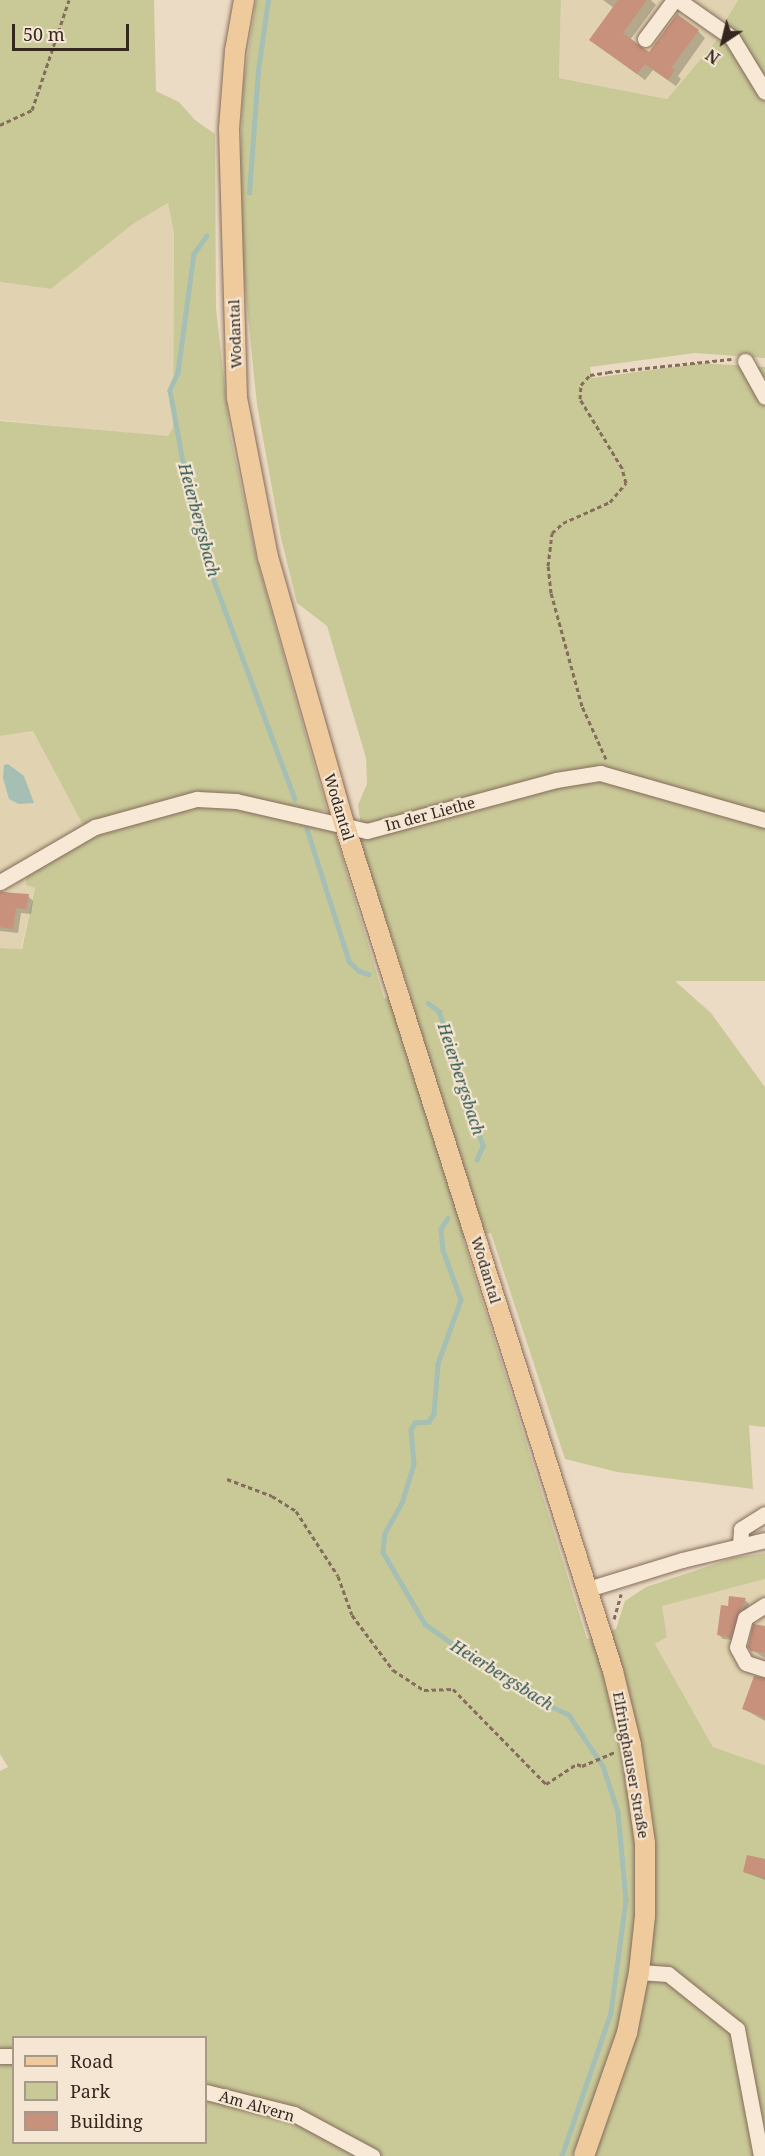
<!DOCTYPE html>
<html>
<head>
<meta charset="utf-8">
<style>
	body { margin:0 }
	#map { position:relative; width:765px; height:2156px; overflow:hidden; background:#ecdbc4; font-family:"Noto Serif",serif }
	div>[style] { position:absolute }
	.farmland>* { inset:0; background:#e1d3b1 }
	.green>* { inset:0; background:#c9c998 }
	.water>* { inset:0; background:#a5bfb4 }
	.shadow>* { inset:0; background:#0003 }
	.stream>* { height:4.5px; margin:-2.25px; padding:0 2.25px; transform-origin:2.25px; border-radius:2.25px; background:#a5bfb4 }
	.building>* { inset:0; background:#c8917b }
	.path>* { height:3px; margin-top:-1.5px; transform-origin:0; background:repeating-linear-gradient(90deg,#856c5b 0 4.5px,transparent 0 7.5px) }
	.roads { filter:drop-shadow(0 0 2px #856c5b) drop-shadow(0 0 2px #856c5b) }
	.minor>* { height:15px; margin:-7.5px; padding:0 7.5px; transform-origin:7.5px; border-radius:7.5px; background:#f7e9d6 }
	.major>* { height:20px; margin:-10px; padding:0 10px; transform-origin:10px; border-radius:10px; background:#eeca9d }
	span { translate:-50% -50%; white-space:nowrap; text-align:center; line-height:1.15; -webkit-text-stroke:4.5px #f4e6d3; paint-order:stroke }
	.street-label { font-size:15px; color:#36271e }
	.water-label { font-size:16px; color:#2e554e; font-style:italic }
	.legend { position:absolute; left:12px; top:2036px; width:195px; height:108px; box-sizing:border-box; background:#f4e6d3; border:2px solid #a89a8b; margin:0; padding:8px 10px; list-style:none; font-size:18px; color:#36271e }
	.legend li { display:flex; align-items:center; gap:12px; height:30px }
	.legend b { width:30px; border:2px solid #a89a8b }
	.north { position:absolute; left:693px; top:12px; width:60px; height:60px; -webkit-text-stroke:4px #f4e6d3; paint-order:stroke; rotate:215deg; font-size:16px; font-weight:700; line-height:24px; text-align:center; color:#36271e }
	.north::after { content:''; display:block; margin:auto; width:21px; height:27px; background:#36271e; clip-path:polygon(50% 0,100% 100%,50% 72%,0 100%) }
	.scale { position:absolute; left:12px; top:24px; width:117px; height:27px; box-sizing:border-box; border:3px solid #36271e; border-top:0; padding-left:8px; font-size:18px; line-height:21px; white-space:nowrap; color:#36271e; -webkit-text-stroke:4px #f4e6d3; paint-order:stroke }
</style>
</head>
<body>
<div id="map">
	<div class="farmland">
		<div style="clip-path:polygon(561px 0,738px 0,725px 22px,721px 38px,667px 99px,559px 78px)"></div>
		<div style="clip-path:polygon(168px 203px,174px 234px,173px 428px,168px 437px,0 420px,0 282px,51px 289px,133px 224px)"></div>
		<div style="clip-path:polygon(33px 731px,85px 829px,0 877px,0 736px)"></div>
		<div style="clip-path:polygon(26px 875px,35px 887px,21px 949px,0 948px,0 885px)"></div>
		<div style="clip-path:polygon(765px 1579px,765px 1765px,713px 1747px,655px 1644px,667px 1637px,661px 1605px)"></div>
	</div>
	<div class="green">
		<div style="clip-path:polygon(0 0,154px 0,156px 91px,179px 102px,195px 120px,215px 134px,216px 309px,230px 433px,256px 557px,327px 811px,287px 809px,233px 797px,85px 829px,33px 731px,0 736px,0 421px,168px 436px,173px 428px,174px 234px,168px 203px,133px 224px,51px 289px,0 282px)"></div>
		<div style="clip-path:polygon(256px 0,561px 0,559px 78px,667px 99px,722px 34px,765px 98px,765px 358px,695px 353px,590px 367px,592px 378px,701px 363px,765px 367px,765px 816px,623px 774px,361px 826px,358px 805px,367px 784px,366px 758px,327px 626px,297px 603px,281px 538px,257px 405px,242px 257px,240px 167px,243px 86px)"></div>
		<div style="clip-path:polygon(738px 0,765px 0,765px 84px,725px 22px)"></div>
		<div style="clip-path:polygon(evenodd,600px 778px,765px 824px,765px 981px,675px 981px,711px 1013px,765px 1087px,765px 1427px,749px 1425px,753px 1489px,617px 1472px,565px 1459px,491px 1233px,463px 1239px,587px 1639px,616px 1629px,625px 1601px,646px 1587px,733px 1558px,765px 1553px,765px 1579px,662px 1606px,667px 1637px,655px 1644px,713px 1747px,765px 1765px,765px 2156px,592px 2156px,595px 2100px,572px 2156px,0 2156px,0 1771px,8px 1767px,0 1754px,0 948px,22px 949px,35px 888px,26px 885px,26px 875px,111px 825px,200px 804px,232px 803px,333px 826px,384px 998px,411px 997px,358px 835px,544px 788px,600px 778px,14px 2038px,206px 2038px,206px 2142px,14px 2142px,14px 2038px)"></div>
	</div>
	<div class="water">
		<div style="clip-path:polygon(8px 764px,24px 776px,34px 803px,19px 804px,9px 799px,3px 778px,4px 765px)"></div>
	</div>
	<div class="shadow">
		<div style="clip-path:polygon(603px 0,651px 0,656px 5px,630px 40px,650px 54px,698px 31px,705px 38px,678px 76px,681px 79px,676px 86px,653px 70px,645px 80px,591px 40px,614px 8px)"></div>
		<div style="clip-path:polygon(0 891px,28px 896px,33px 901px,31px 914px,21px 913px,18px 933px,0 931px)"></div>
		<div style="clip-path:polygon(745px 1600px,749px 1604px,734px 1640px,723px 1639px,719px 1635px,729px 1608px)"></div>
		<div style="clip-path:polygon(765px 1627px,765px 1658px,752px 1650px)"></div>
		<div style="clip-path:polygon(765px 1681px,765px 1721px,744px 1709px)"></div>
		<div style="clip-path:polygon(765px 1861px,765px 1880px,744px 1872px)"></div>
	</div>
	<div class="stream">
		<div style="left:249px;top:193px;width:123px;rotate:-85.8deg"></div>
		<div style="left:258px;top:70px;width:71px;rotate:-81.9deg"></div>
		<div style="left:207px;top:236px;width:22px;rotate:126deg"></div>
		<div style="left:194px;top:254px;width:120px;rotate:97.7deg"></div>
		<div style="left:178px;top:373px;width:19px;rotate:115deg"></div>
		<div style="left:170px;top:390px;width:102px;rotate:79.8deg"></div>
		<div style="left:188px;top:490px;width:80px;rotate:74.7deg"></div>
		<div style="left:209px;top:567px;width:247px;rotate:69.7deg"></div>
		<div style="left:307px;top:829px;width:139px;rotate:72.3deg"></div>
		<div style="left:349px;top:961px;width:14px;rotate:45deg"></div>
		<div style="left:359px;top:971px;width:10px;rotate:17deg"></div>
		<div style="left:428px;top:1003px;width:14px;rotate:36deg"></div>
		<div style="left:439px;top:1011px;width:142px;rotate:71.9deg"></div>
		<div style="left:483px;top:1146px;width:15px;rotate:113deg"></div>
		<div style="left:448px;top:1218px;width:13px;rotate:122deg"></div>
		<div style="left:441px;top:1229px;width:21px;rotate:85deg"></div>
		<div style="left:443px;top:1250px;width:53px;rotate:70.2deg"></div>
		<div style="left:461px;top:1300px;width:68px;rotate:109.8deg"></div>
		<div style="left:438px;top:1364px;width:50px;rotate:94.6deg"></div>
		<div style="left:434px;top:1414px;width:9px;rotate:122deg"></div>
		<div style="left:429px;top:1422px;width:14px;rotate:176deg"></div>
		<div style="left:415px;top:1423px;width:8px;rotate:120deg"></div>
		<div style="left:411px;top:1430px;width:34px;rotate:85deg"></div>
		<div style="left:414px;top:1464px;width:39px;rotate:107deg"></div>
		<div style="left:403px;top:1501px;width:37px;rotate:119deg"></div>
		<div style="left:385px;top:1533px;width:19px;rotate:96deg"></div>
		<div style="left:383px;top:1552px;width:83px;rotate:59.7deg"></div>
		<div style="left:425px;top:1624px;width:48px;rotate:35.7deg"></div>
		<div style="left:464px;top:1652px;width:30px;rotate:24deg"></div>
		<div style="left:491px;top:1664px;width:54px;rotate:39deg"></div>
		<div style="left:533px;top:1698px;width:40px;rotate:25deg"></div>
		<div style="left:569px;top:1715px;width:61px;rotate:56.3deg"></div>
		<div style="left:603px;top:1766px;width:48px;rotate:71.9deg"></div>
		<div style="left:618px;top:1812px;width:88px;rotate:84.8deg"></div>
		<div style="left:626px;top:1900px;width:114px;rotate:97.6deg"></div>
		<div style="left:611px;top:2013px;width:151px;rotate:108.9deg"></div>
	</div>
	<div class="building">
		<div style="clip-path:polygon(618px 0,647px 0,623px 33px,649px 52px,677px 14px,699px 30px,671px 68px,675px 70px,668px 80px,645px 64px,637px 74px,589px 40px)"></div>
		<div style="clip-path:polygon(0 892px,29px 894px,26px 909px,16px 908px,13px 929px,0 927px)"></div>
		<div style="clip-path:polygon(729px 1596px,746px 1598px,730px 1637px,717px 1635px,721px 1605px,728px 1606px)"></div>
		<div style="clip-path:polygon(753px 1624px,765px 1626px,765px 1653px,751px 1651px,748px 1647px)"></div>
		<div style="clip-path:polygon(754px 1676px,765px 1678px,765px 1718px,742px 1709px)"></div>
		<div style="clip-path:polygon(747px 1855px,765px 1859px,765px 1878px,743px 1872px)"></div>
	</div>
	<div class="path">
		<div style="left:0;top:125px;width:35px;rotate:-25deg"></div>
		<div style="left:32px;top:110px;width:116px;rotate:-71.4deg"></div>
		<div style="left:606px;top:759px;width:58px;rotate:-114.4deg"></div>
		<div style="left:582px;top:706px;width:117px;rotate:-105.3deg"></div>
		<div style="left:551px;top:593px;width:27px;rotate:-96deg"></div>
		<div style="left:548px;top:566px;width:33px;rotate:-83deg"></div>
		<div style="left:552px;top:533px;width:15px;rotate:-42deg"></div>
		<div style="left:563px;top:523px;width:51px;rotate:-24.1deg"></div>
		<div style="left:610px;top:502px;width:25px;rotate:-50deg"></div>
		<div style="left:626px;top:483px;width:16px;rotate:-105deg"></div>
		<div style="left:622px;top:468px;width:81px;rotate:-121.3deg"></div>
		<div style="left:580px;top:399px;width:14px;rotate:-86deg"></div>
		<div style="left:581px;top:385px;width:13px;rotate:-48deg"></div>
		<div style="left:590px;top:375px;width:18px;rotate:-9deg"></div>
		<div style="left:608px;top:372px;width:124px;rotate:-6deg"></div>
		<div style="left:227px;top:1479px;width:48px;rotate:20.7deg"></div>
		<div style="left:272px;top:1496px;width:28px;rotate:32deg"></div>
		<div style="left:296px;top:1511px;width:77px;rotate:57.1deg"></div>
		<div style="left:338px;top:1576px;width:41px;rotate:70.3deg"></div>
		<div style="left:352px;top:1615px;width:69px;rotate:53.3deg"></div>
		<div style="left:393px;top:1670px;width:37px;rotate:33deg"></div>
		<div style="left:424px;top:1690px;width:29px;rotate:-2deg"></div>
		<div style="left:453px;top:1689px;width:133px;rotate:45.6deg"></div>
		<div style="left:546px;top:1784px;width:37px;rotate:-33deg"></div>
		<div style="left:577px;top:1764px;width:5px;rotate:22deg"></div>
		<div style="left:582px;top:1766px;width:36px;rotate:-23deg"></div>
		<div style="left:614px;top:1619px;width:26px;rotate:-74deg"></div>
	</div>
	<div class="roads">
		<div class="minor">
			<div style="left:678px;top:0;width:66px;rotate:35.1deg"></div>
			<div style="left:732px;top:38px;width:63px;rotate:58.6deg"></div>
			<div style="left:645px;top:39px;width:49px;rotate:-53.4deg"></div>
			<div style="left:745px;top:361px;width:41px;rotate:60.9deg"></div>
			<div style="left:0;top:882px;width:110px;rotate:-30.1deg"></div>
			<div style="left:95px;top:827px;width:106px;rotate:-15.4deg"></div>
			<div style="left:197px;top:799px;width:39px;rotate:3deg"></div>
			<div style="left:236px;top:801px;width:134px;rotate:12.9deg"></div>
			<div style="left:367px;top:831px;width:196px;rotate:-15.1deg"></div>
			<div style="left:556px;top:780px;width:45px;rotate:-9deg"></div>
			<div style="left:600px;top:773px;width:172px;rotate:15.9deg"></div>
			<div style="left:740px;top:1545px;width:16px;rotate:-86deg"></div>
			<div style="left:741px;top:1529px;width:28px;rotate:-32deg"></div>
			<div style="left:588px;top:1589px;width:98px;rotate:-17.1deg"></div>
			<div style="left:682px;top:1560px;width:85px;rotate:-13.5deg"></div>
			<div style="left:765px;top:1605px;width:24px;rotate:147deg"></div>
			<div style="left:745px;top:1618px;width:30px;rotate:105deg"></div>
			<div style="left:737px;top:1647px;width:18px;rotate:61deg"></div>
			<div style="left:746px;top:1663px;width:20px;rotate:18deg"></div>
			<div style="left:639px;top:1972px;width:29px;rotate:4deg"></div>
			<div style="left:668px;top:1974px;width:88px;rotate:38.6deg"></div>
			<div style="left:737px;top:2029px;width:129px;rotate:79.3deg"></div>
			<div style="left:0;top:2056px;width:14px"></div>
			<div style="left:206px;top:2092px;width:91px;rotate:14deg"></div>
			<div style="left:294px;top:2114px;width:89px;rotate:28.3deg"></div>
		</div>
		<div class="major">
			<div style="left:244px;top:0;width:52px;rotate:100deg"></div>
			<div style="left:235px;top:51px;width:78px;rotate:94.4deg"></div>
			<div style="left:229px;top:129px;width:269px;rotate:88.3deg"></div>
			<div style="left:237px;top:398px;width:162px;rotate:79deg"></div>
			<div style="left:268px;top:557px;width:277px;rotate:74.1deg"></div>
			<div style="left:344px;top:823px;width:890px;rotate:72.4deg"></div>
			<div style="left:613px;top:1671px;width:76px;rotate:76.3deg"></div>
			<div style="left:631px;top:1745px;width:99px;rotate:81.9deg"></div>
			<div style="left:645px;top:1843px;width:73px;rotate:90deg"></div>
			<div style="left:645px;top:1916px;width:56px;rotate:96.1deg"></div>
			<div style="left:639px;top:1972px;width:62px;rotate:101.1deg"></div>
			<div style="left:627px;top:2033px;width:130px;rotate:109.3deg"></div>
		</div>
	</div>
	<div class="street-label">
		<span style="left:235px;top:334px;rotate:-92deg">Wodantal</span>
		<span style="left:339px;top:807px;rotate:73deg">Wodantal</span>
		<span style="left:430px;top:814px;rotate:-15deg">In der Liethe</span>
		<span style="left:486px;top:1270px;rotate:73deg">Wodantal</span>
		<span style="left:631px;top:1765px;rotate:80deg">Elfringhauser Straße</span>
		<span style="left:257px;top:2106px;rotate:16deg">Am Alvern</span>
	</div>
	<div class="water-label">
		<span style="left:199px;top:520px;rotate:75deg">Heierbergsbach</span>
		<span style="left:461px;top:1079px;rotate:72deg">Heierbergsbach</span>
		<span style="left:502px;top:1675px;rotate:32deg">Heierbergsbach</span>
	</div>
	<ul class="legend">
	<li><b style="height:8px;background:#eeca9d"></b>Road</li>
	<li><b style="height:16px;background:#c9c998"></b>Park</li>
	<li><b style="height:16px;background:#c8917b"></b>Building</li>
	</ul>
	<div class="north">N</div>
	<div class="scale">50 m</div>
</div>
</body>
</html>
